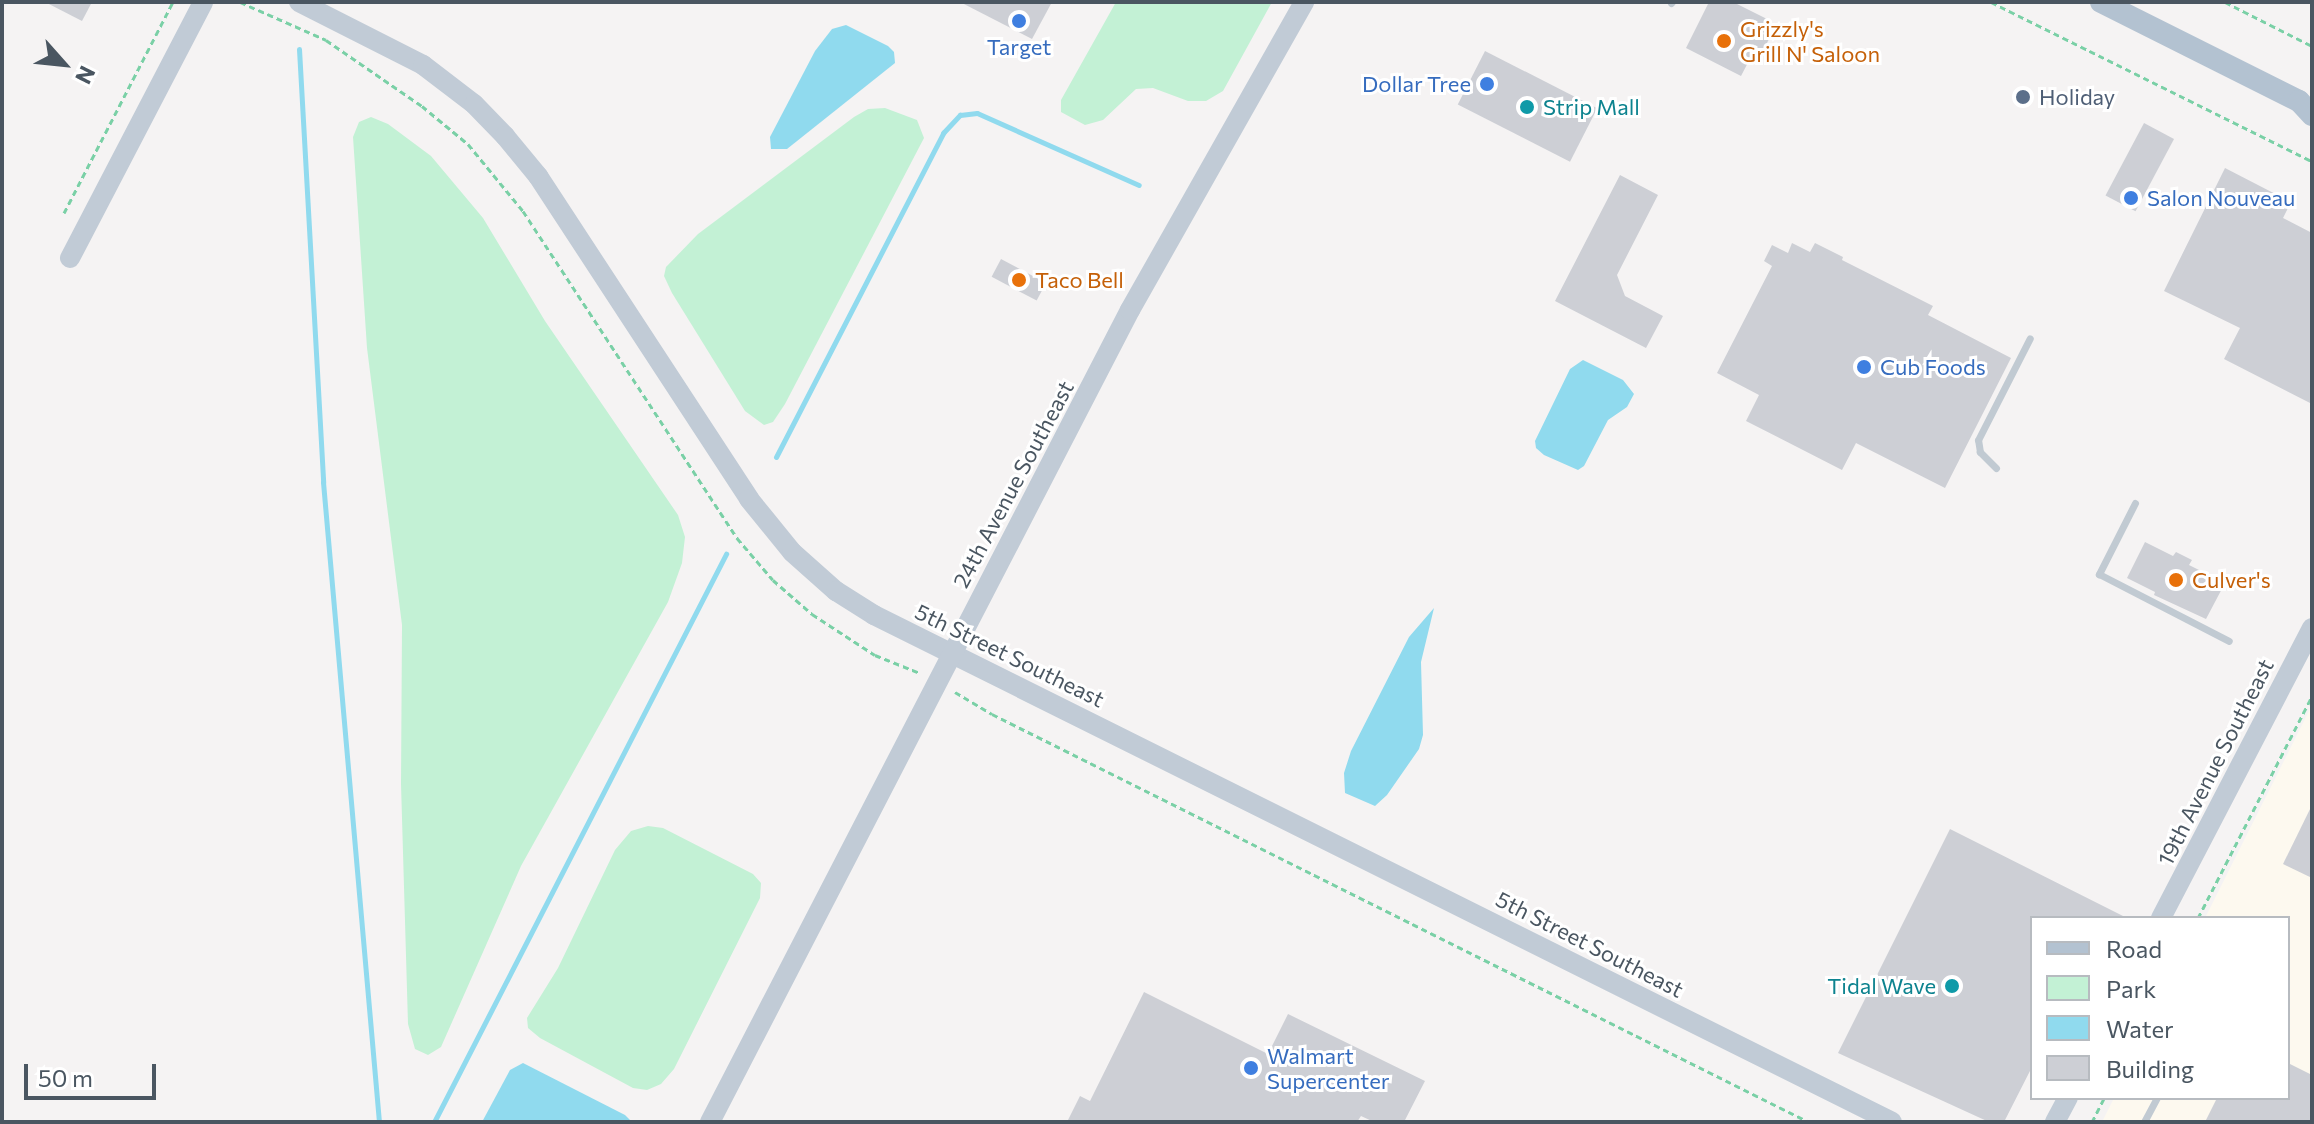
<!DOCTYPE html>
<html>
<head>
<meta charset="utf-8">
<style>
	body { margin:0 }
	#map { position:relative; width:2314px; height:1124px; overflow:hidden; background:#f5f3f3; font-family:Commissioner,sans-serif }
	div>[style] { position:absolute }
	.commercial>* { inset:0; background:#fdf9ef }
	.green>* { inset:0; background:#c3f1d5 }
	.water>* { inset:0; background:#90daee }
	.stream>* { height:5px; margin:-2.5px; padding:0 2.5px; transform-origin:2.5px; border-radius:2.5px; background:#90daee }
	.building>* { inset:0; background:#cdcfd5; transform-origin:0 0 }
	.path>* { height:3px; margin-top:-1.5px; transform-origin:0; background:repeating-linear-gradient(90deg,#7ad0a6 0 6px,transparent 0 10px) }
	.lane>* { height:7px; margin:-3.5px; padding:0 3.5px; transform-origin:3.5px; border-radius:3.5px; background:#c1cad2 }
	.secondary>* { height:20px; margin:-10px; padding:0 10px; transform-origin:10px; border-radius:10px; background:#c1cbd6 }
	.primary>* { height:22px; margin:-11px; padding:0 11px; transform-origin:11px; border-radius:11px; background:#b3c2d1 }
	.dots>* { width:22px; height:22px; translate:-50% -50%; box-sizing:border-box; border:4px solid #fff; border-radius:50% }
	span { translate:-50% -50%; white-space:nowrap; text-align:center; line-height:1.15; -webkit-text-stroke:6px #fff; paint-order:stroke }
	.food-label { font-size:22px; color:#c56008 }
	.left { translate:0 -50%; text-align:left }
	.shop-label { font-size:22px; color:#366cbe }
	.right { translate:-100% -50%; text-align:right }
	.service-label { font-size:22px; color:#4e5e75 }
	.culture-label { font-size:22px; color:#0d838f }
	.street-label { font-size:22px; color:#4a5661 }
	.frame { position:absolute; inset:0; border:4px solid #4a5661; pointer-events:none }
	.legend { position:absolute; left:2030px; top:916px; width:260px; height:184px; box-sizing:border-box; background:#fff; border:2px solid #b7bbc0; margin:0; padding:10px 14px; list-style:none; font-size:24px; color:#4a5661 }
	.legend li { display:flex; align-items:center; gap:16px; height:40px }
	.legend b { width:40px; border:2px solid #b7bbc0 }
	.north { position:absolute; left:24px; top:24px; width:80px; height:80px; -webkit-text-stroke:6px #fff; paint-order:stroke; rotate:117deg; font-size:22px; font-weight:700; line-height:32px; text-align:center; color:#4a5661 }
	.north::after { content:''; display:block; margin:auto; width:28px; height:36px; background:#4a5661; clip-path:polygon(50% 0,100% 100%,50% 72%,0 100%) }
	.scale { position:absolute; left:24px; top:1064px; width:132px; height:36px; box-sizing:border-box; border:4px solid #4a5661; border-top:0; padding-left:10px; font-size:24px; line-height:28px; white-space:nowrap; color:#4a5661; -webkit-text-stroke:6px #fff; paint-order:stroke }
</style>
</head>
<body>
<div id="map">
	<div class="commercial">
		<div style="clip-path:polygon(2312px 705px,2312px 1122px,2102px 1122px,2114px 1098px,2288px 1098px,2288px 918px,2205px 918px)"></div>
	</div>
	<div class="green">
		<div style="clip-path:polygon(1116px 2px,1272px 2px,1223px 91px,1206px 101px,1188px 101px,1153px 88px,1136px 89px,1103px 120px,1085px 125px,1061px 112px,1061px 100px)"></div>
		<div style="clip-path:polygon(885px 108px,917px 120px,924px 138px,785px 404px,773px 422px,764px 425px,745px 411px,672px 293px,664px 276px,666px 267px,698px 234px,854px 117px,868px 109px)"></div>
		<div style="clip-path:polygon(371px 117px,388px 124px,431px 156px,483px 218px,545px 321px,678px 515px,685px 537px,682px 563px,668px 602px,521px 866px,441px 1047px,428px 1055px,415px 1049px,408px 1024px,401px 784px,402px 625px,367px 348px,353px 137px,359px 122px)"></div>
		<div style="clip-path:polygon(648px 826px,663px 828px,753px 874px,761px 883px,760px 898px,674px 1069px,661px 1084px,647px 1090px,633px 1088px,540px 1038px,528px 1028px,527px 1018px,558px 968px,615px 850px,631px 831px)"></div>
	</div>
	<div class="water">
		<div style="clip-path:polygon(846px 25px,888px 46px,894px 52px,895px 63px,787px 149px,771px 149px,770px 137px,815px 51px,832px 29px)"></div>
		<div style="clip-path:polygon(1583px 360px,1623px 380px,1634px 394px,1627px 407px,1608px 420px,1584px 466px,1578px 470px,1544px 455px,1536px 448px,1535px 441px,1570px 369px)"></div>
		<div style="clip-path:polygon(1434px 608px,1421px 662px,1423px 735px,1419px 749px,1387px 795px,1375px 806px,1345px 793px,1344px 773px,1351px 751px,1409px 637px)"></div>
		<div style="clip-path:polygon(523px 1063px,625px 1115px,632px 1122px,482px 1122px,510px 1070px)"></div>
	</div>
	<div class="stream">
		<div style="left:299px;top:49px;width:434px;rotate:86.8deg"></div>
		<div style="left:323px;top:482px;width:642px;rotate:85deg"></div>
		<div style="left:776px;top:457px;width:365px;rotate:-62.7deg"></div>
		<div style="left:943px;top:133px;width:25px;rotate:-47deg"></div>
		<div style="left:960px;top:115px;width:17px;rotate:-7deg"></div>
		<div style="left:977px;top:113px;width:177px;rotate:24deg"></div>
		<div style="left:434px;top:1122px;width:639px;rotate:-62.79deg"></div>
	</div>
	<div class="building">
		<div style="clip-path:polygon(45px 2px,92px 2px,82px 21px)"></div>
		<div style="clip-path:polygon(960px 2px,1052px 2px,1032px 39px)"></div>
		<div style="clip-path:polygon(1709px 2px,1733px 2px,1769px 20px,1763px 34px,1770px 37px,1760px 57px,1753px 53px,1741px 76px,1686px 48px)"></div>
		<div style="left:1485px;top:51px;width:126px;height:60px;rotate:27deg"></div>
		<div style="left:2144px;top:123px;width:34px;height:82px;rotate:28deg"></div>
		<div style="clip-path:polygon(2225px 168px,2291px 202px,2283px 218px,2312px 233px,2312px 404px,2224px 359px,2240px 328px,2164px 291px)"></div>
		<div style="clip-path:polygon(1620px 175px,1658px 195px,1617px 275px,1625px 296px,1663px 316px,1646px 348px,1555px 301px)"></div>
		<div style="clip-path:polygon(1792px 243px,1810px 252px,1815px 243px,1843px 257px,1842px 260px,1933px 306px,1928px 315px,2011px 358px,1945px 488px,1856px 443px,1842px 470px,1746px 421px,1759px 395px,1717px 373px,1772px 266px,1764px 261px,1772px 245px,1788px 253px)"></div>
		<div style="left:1001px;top:259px;width:51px;height:20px;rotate:28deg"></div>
		<div style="clip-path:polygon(2145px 542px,2173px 556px,2176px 552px,2192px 560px,2189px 565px,2225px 583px,2206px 619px,2154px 595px,2155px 592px,2127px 578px)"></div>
		<div style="clip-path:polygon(2312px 805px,2312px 878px,2283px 864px)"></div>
		<div style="clip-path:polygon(1950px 829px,2127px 918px,2032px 918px,2032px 1067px,2004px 1122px,1989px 1122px,1838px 1053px)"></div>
		<div style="clip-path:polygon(1144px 992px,1268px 1054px,1288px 1014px,1425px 1081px,1404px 1122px,1374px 1122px,1361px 1116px,1357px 1122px,1067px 1122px,1080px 1096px,1090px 1101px)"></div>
		<div style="clip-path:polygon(2288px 1063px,2312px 1075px,2312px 1122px,2205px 1122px,2217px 1098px,2288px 1098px)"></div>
	</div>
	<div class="path">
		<div style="left:240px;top:2px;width:94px;rotate:23.8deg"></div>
		<div style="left:326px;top:40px;width:116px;rotate:34.5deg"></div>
		<div style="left:422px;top:106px;width:60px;rotate:39.6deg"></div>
		<div style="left:468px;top:144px;width:87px;rotate:50.6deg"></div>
		<div style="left:523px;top:211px;width:391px;rotate:56.8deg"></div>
		<div style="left:737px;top:538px;width:55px;rotate:49.4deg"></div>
		<div style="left:773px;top:580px;width:52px;rotate:41.1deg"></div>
		<div style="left:812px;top:614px;width:75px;rotate:33.1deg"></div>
		<div style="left:875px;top:655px;width:48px;rotate:21.8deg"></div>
		<div style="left:1991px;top:2px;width:358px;rotate:26.4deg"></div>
		<div style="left:2225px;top:2px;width:97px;rotate:26.8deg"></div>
		<div style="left:64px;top:213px;width:237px;rotate:-62.7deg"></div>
		<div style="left:955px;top:692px;width:43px;rotate:30.7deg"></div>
		<div style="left:992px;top:714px;width:913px;rotate:26.54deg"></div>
		<div style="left:2198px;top:918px;width:250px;rotate:-62.8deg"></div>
		<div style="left:2092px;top:1122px;width:27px;rotate:-63deg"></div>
	</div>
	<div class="lane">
		<div style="left:1671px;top:3px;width:1px;rotate:-45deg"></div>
		<div style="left:1996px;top:468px;width:23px;rotate:-135deg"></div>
		<div style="left:1980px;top:452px;width:12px;rotate:-99deg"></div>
		<div style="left:1978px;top:440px;width:114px;rotate:-63deg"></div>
		<div style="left:2135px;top:503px;width:80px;rotate:116.9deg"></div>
		<div style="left:2099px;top:574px;width:146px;rotate:27.3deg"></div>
		<div style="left:2144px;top:1122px;width:27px;rotate:-62deg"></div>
	</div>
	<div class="secondary">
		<div style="left:299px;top:2px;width:139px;rotate:26.9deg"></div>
		<div style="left:423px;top:65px;width:64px;rotate:37.4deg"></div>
		<div style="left:474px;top:104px;width:45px;rotate:45.9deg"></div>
		<div style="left:505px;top:136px;width:52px;rotate:50.5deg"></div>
		<div style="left:538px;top:176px;width:386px;rotate:56.8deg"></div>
		<div style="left:749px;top:499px;width:68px;rotate:50.9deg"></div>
		<div style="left:792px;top:552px;width:59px;rotate:41.6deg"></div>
		<div style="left:836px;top:591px;width:45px;rotate:32.3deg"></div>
		<div style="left:874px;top:615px;width:1137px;rotate:26.47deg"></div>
		<div style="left:70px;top:258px;width:288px;rotate:-62.5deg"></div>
		<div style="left:2161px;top:918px;width:327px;rotate:-62.5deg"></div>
		<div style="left:710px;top:1122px;width:914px;rotate:-62.65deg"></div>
		<div style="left:1130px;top:310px;width:354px;rotate:-60.5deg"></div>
		<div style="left:2055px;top:1122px;width:27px;rotate:-62deg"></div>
	</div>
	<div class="primary">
		<div style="left:2101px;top:2px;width:221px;rotate:26.6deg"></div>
		<div style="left:2299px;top:101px;width:19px;rotate:47deg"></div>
	</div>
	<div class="dots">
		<div style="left:1019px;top:21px;background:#3f7fe0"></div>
		<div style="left:1724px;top:41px;background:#e8710a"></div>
		<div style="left:1487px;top:84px;background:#3f7fe0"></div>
		<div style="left:2023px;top:97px;background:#5c6f8a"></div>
		<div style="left:1527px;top:107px;background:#0f9aa8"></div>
		<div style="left:2131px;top:198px;background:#3f7fe0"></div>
		<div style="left:1019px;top:280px;background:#e8710a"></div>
		<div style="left:1864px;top:367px;background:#3f7fe0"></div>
		<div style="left:2176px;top:580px;background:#e8710a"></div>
		<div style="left:1952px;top:986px;background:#0f9aa8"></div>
		<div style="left:1251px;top:1068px;background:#3f7fe0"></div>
	</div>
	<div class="food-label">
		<span class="left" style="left:1740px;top:41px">Grizzly's<br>Grill N' Saloon</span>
		<span class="left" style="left:1035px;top:280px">Taco Bell</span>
		<span class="left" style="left:2192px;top:580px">Culver's</span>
	</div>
	<div class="shop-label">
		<span style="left:1019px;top:47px">Target</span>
		<span class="right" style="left:1471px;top:84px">Dollar Tree</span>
		<span class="left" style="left:2147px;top:198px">Salon Nouveau</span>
		<span class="left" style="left:1880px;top:367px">Cub Foods</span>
		<span class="left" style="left:1267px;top:1068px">Walmart<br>Supercenter</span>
	</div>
	<div class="service-label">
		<span class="left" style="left:2039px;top:97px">Holiday</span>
	</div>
	<div class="culture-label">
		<span class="left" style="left:1543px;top:107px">Strip Mall</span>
		<span class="right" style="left:1936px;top:986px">Tidal Wave</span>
	</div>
	<div class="street-label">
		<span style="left:1013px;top:484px;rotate:-62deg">24th Avenue Southeast</span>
		<span style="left:1010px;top:655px;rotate:26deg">5th Street Southeast</span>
		<span style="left:2215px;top:762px;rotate:-63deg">19th Avenue Southeast</span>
		<span style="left:1590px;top:944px;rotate:27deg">5th Street Southeast</span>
	</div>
	<div class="frame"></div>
	<ul class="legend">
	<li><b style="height:10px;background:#b3c2d1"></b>Road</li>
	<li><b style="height:22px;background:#c3f1d5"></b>Park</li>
	<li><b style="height:22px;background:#90daee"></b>Water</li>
	<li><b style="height:22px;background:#cdcfd5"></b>Building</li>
	</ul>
	<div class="north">N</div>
	<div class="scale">50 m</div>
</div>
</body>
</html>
